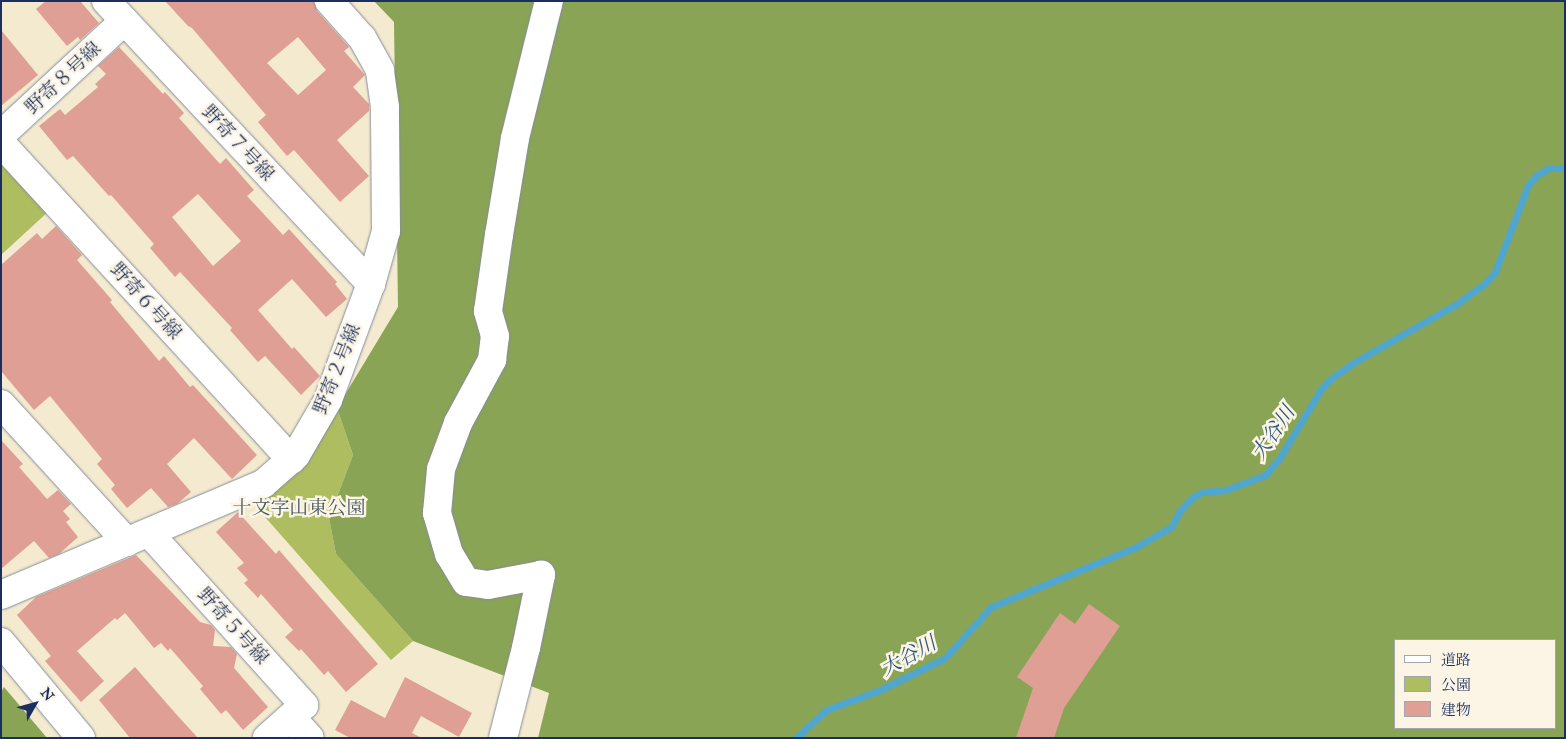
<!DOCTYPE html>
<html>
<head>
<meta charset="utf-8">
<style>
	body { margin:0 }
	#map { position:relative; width:1566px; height:739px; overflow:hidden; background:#f3ead0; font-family:"IM FELL Great Primer","Noto Serif JP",serif }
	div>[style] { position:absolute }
	.green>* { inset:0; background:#adbd60 }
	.forest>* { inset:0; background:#8aa456 }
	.stream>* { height:7px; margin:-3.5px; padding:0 3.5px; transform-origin:3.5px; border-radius:3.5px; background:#50a6cc }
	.building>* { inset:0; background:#df9f94 }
	.roads { filter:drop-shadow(0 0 1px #878c97) drop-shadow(0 0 1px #878c97) }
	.minor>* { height:28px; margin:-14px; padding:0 14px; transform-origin:14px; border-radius:14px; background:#fff }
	span { translate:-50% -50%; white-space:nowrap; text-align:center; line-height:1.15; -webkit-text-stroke:5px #fcf5e5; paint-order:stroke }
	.street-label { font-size:19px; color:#1b2f5e }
	.park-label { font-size:19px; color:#475a5f }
	.water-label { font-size:20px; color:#2e5984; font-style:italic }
	.frame { position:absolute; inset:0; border:2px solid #1b2f5e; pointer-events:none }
	.legend { position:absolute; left:1394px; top:639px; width:162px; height:90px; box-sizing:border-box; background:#fcf5e5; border:1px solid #a2a6af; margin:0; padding:6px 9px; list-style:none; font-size:15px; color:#1b2f5e }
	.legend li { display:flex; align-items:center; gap:10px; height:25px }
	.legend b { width:25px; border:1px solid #a2a6af }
	.north { position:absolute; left:10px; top:679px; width:50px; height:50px; -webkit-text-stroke:4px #fcf5e5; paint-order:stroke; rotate:52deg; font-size:14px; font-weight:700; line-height:20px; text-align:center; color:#1b2f5e }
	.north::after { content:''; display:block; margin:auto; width:18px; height:22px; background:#1b2f5e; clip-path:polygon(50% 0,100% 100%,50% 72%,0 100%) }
</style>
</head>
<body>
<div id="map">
	<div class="green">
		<div style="clip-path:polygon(1px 160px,49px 211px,1px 255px)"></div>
		<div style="clip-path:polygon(337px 408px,353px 455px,329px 518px,336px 554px,413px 641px,391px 660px,251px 501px)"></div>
	</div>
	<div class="forest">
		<div style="clip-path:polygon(evenodd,374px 1px,1565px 1px,1565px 738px,538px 738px,549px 693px,413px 641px,336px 554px,329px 518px,353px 455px,337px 408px,398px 307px,394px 22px,374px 1px,1395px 640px,1555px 640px,1555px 728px,1395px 728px,1395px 640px)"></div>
		<div style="clip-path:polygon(4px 687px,47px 738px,1px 738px,1px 692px)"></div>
	</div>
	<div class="stream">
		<div style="left:796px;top:738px;width:41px;rotate:-43deg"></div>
		<div style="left:826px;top:710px;width:58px;rotate:-20.3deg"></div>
		<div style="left:880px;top:690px;width:72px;rotate:-26.2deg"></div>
		<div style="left:945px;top:658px;width:69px;rotate:-48deg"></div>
		<div style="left:991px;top:607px;width:159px;rotate:-22.5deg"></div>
		<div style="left:1138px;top:546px;width:39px;rotate:-30deg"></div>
		<div style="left:1172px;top:526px;width:16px;rotate:-63deg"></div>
		<div style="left:1179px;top:512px;width:21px;rotate:-47deg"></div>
		<div style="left:1193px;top:497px;width:11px;rotate:-27deg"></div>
		<div style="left:1203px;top:492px;width:23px;rotate:-5deg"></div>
		<div style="left:1226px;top:490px;width:42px;rotate:-21deg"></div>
		<div style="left:1265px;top:475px;width:21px;rotate:-49deg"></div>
		<div style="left:1279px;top:459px;width:82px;rotate:-59deg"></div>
		<div style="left:1321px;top:389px;width:12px;rotate:-48deg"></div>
		<div style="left:1329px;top:380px;width:29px;rotate:-35deg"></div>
		<div style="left:1353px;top:363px;width:121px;rotate:-29.7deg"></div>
		<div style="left:1458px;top:303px;width:32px;rotate:-36deg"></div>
		<div style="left:1484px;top:284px;width:16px;rotate:-47deg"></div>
		<div style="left:1495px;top:272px;width:93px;rotate:-69.2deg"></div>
		<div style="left:1528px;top:185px;width:13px;rotate:-48deg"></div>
		<div style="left:1537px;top:175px;width:14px;rotate:-30deg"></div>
		<div style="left:1549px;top:168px;width:16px"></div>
	</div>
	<div class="building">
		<div style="clip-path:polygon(46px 1px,80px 1px,99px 23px,80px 40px,78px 37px,67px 46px,36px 9px)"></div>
		<div style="clip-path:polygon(evenodd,165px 1px,314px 1px,317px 11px,349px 47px,344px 51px,365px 75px,353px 87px,369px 104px,369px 111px,337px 140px,369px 176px,340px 202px,294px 150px,287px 156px,258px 122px,266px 115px,192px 28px,188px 26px,165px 1px,298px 37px,326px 70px,298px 95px,267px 63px,298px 37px)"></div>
		<div style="clip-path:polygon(1px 30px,38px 75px,1px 106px)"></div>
		<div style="clip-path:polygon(evenodd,119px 47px,163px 94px,165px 92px,184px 113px,179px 118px,220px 164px,226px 158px,254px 190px,247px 196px,283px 235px,289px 229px,337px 282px,335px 284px,347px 299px,326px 317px,292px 279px,258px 310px,292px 349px,294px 347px,320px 376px,301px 395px,265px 356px,258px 362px,230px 330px,232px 328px,180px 272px,175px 277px,150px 248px,154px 244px,111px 195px,109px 196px,73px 156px,67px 160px,39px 126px,60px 109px,65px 115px,98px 87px,95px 84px,106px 74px,98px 66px,119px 47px,198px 194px,241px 241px,213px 266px,172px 217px,198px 194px)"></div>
		<div style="clip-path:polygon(56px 226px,82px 255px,77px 260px,112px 300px,110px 302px,159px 361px,164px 356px,190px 387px,193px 385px,257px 455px,232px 479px,194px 438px,167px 464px,191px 492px,177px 504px,168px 507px,151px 488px,127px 508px,111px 489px,115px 485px,97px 464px,102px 459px,50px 396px,34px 410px,1px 371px,1px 265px,37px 233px,42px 239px)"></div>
		<div style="clip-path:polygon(1px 440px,23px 464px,19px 467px,47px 499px,58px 490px,71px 504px,63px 511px,70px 519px,66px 522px,78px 537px,59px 554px,49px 558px,34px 541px,1px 569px)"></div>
		<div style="clip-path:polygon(238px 512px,276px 554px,279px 550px,378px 664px,346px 692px,328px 671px,324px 675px,301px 649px,299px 651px,285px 637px,293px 630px,261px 594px,258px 598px,244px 583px,248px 580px,237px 568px,244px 563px,216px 532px)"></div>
		<div style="clip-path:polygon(136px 555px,200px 622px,211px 625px,215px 630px,213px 646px,231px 647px,237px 654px,234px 668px,268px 707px,243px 730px,226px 710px,221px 714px,200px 689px,203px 686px,170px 648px,168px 651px,161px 643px,154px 648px,125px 613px,117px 620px,115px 618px,77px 651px,104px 681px,81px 702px,45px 661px,51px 656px,17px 615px,36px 597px)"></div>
		<div style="clip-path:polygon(1089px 604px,1120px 626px,1064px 708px,1054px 738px,1016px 738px,1033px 688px,1017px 677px,1060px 613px,1075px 624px)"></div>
		<div style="clip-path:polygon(135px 667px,176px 714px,198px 738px,130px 738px,99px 700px)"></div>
		<div style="clip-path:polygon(405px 677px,472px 713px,459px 737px,421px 716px,412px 733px,422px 738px,350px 738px,335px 730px,351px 700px,385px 718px)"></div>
	</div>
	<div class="roads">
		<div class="minor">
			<div style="left:106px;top:1px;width:388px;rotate:46.9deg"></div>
			<div style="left:1px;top:135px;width:168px;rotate:-42.8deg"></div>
			<div style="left:1px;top:143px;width:430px;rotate:47.5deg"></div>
			<div style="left:1px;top:404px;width:187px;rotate:47.6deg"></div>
			<div style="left:149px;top:533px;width:232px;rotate:48deg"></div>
			<div style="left:304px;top:705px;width:50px;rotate:138.3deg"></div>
			<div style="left:1px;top:595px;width:285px;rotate:-23deg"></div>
			<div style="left:263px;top:484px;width:44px;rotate:-41.3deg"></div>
			<div style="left:296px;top:455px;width:64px;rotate:-59.8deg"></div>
			<div style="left:328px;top:400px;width:124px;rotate:-69.7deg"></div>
			<div style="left:371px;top:284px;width:55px;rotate:-74.2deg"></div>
			<div style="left:386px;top:231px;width:124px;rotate:-90.5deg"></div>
			<div style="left:385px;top:107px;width:37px;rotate:-98deg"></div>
			<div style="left:380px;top:70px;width:37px;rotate:-119deg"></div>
			<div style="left:362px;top:38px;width:50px;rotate:-131.7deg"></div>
			<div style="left:1px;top:642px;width:125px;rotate:50.2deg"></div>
			<div style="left:291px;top:717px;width:28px;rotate:48deg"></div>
			<div style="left:503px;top:738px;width:93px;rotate:-75.7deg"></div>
			<div style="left:526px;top:648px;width:75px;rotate:-78.4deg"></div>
			<div style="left:541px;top:575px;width:54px;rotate:169.3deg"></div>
			<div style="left:488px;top:585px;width:22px;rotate:-172deg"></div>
			<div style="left:466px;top:582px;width:33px;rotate:-121deg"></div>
			<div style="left:449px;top:554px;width:43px;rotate:-106.3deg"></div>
			<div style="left:437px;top:513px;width:44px;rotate:-84.8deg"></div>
			<div style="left:441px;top:469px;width:49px;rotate:-69.7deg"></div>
			<div style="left:458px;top:423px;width:72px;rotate:-61.6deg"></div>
			<div style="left:492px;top:360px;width:24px;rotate:-83deg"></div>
			<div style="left:495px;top:336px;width:26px;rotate:-106deg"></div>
			<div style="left:488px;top:311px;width:77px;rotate:-81.8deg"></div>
			<div style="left:499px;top:235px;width:98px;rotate:-80.6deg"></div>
			<div style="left:515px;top:138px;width:141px;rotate:-76.1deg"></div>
		</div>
	</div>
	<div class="street-label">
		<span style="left:63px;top:78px;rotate:-43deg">野寄８号線</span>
		<span style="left:238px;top:143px;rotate:47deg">野寄７号線</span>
		<span style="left:146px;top:301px;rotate:48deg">野寄６号線</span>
		<span style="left:337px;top:369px;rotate:-68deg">野寄２号線</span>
		<span style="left:233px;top:626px;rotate:48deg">野寄５号線</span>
	</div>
	<div class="park-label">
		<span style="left:299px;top:508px">十文字山東公園</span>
	</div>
	<div class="water-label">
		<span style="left:1273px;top:433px;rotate:-56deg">大谷川</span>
		<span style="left:908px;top:656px;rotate:-29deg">大谷川</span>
	</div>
	<div class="frame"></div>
	<ul class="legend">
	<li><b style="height:6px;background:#fff"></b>道路</li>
	<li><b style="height:14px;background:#adbd60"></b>公園</li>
	<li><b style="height:14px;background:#df9f94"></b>建物</li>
	</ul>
	<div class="north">N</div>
</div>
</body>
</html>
